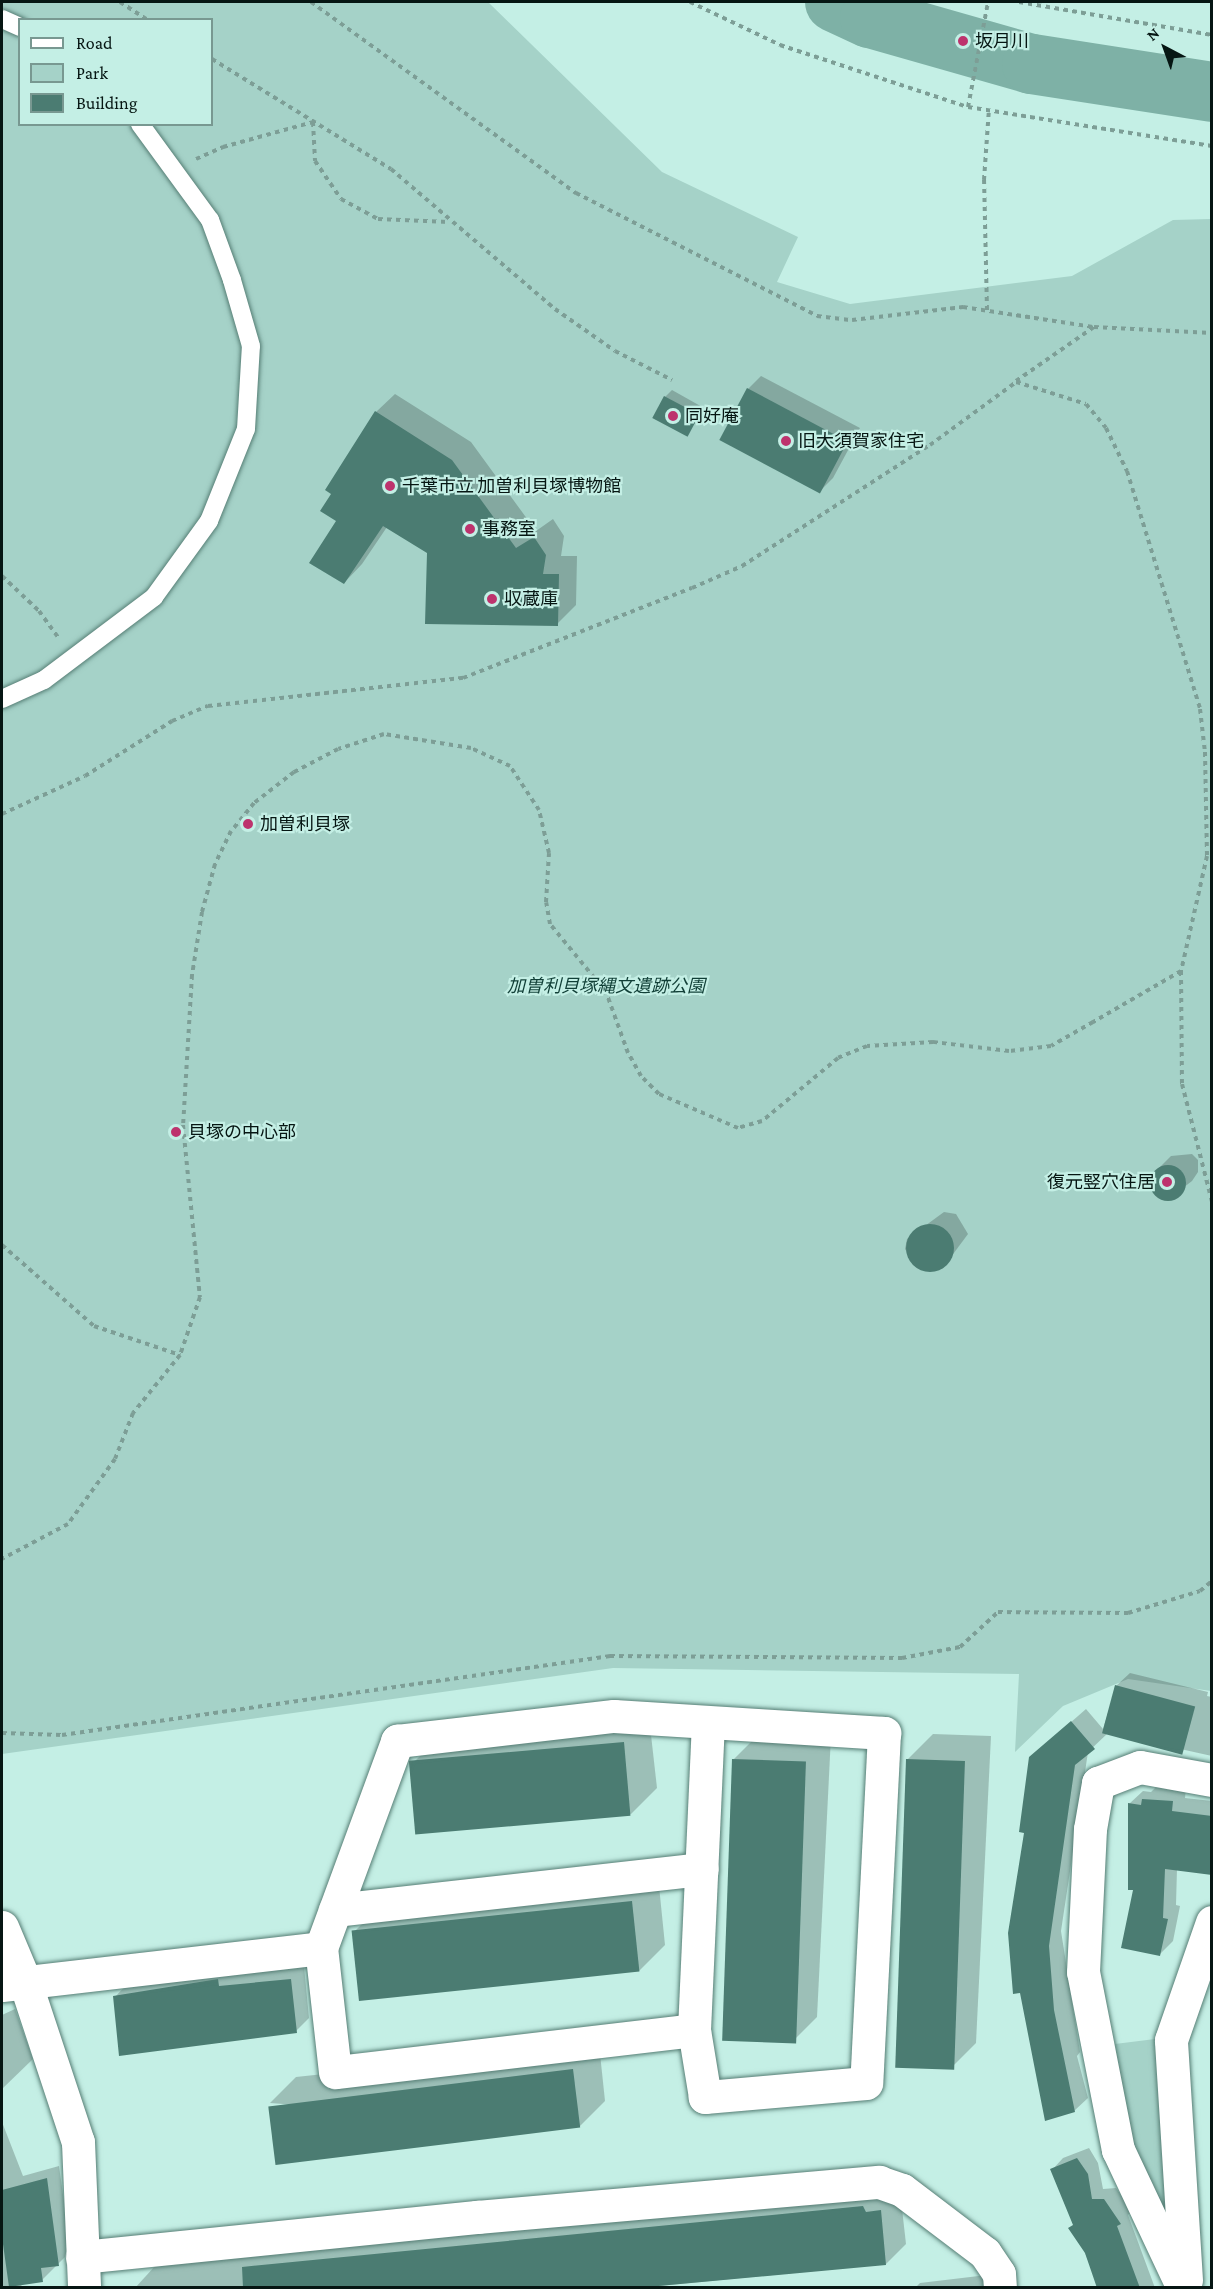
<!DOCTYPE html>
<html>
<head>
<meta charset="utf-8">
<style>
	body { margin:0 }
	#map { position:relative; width:1213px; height:2289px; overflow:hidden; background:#c4efe5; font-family:"Crimson Pro","Noto Sans JP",serif }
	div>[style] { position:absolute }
	.green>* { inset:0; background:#a5d2c8 }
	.shadow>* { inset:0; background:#0003 }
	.river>* { height:60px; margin:-30px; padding:0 30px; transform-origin:30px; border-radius:30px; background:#7eb1a6 }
	.building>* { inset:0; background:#4b7c72; transform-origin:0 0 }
	.round { border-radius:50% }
	.path>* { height:4px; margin-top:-2px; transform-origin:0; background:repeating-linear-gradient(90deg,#7d9e96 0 4.5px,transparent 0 9px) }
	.roads { filter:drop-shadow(0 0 2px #567e75) drop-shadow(0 0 2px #567e75) }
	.service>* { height:18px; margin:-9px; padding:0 9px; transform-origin:9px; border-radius:9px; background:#fff }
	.minor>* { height:33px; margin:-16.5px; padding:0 16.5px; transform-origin:16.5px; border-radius:16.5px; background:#fff }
	.tertiary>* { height:33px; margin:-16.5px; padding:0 16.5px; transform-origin:16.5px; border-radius:16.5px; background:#fff }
	.dots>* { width:16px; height:16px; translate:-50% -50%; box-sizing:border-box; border:3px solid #c4efe5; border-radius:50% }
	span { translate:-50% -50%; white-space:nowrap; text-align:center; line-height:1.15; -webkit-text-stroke:4.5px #c4efe5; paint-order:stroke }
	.poi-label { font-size:18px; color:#061613 }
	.left { translate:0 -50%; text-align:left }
	.right { translate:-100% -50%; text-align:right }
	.park-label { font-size:18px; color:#113f37; font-style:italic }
	.frame { position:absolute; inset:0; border:3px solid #061613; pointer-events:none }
	.legend { position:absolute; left:18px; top:18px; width:195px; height:108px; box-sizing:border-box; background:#c4efe5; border:2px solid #789891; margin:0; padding:8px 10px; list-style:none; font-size:18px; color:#061613 }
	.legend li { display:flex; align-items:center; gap:12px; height:30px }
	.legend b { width:30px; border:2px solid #789891 }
	.north { position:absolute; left:1135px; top:18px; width:60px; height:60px; -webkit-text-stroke:4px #c4efe5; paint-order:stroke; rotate:319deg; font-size:16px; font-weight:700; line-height:24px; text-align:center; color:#061613 }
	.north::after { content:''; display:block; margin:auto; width:21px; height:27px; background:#061613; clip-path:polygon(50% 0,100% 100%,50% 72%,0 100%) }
</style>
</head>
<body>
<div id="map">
	<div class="green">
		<div style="clip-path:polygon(evenodd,2px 2px,488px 2px,662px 172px,798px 237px,777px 282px,850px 304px,1072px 276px,1173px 220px,1211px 219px,1211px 1691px,1128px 1679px,1063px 1706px,1015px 1752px,1019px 1674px,613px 1668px,2px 1754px,2px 2px,20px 20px,212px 20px,212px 124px,20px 124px,20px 20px)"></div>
		<div style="clip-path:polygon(1155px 2039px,1170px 2116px,1176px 2207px,1159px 2212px,1129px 2136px,1115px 2044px)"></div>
	</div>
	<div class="shadow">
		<div style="clip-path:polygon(761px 376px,860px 428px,833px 478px,819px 492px,748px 389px)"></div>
		<div style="clip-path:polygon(672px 390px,704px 408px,687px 435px,665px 397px)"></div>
		<div style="clip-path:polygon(395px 394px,471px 442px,536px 531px,553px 519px,564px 536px,561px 556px,577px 556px,576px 605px,557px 624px,387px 527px,362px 564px,344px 583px,338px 521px,376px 412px)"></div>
		<div style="clip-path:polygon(1192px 1154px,1198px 1160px,1198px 1172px,1192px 1181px,1167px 1200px,1157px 1196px,1152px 1187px,1157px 1170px,1171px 1156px)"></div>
		<div style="clip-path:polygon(944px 1212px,956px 1214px,968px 1234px,942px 1269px,916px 1267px,905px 1249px,907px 1239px)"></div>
		<div style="clip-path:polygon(1130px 1673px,1208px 1692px,1207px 1696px,1212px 1697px,1212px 1756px,1108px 1733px,1088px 1752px,1061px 1931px,1080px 2052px,1077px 2056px,1088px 2098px,1074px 2111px,1046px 2119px,1026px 1832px,1030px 1758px,1086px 1709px,1103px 1729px,1116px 1686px)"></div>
		<div style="clip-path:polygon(649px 1717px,657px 1788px,631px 1814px,410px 1766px,436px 1740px)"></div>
		<div style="clip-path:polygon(760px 1733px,831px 1736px,817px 2017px,791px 2043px,734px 1759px)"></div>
		<div style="clip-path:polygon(933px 1734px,991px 1736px,976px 2043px,950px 2069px,907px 1760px)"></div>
		<div style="clip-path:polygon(1157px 1786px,1186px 1788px,1185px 1798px,1212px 1801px,1212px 1873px,1177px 1869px,1176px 1905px,1180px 1906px,1173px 1941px,1160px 1954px,1135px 1889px,1129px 1804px,1143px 1791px,1151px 1792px)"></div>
		<div style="clip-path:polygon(658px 1876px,665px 1945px,639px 1971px,354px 1932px,380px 1906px)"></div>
		<div style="clip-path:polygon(304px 1966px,309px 2018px,296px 2031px,115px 1997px,128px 1983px)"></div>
		<div style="clip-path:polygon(15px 2009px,33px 2059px,2px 2089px,2px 2015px)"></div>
		<div style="clip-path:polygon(599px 2044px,605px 2101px,579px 2127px,270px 2103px,296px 2077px)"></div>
		<div style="clip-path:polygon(2px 2122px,23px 2176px,59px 2166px,71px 2251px,42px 2280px,21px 2284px,22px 2288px,2px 2288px)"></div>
		<div style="clip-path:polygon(1089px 2148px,1098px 2163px,1103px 2189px,1116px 2188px,1132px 2211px,1128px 2215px,1155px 2288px,1099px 2288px,1052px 2170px,1063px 2158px)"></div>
		<div style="clip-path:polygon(900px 2191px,906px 2244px,886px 2264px,638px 2288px,135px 2288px,155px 2266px)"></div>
		<div style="clip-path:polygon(987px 2275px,988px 2288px,915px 2288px,920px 2283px)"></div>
	</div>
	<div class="river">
		<div style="left:835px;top:2px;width:38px;rotate:25deg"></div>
		<div style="left:870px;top:18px;width:168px;rotate:15.9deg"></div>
		<div style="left:1032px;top:64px;width:182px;rotate:8.8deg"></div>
	</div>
	<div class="building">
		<div style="left:747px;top:388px;width:114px;height:59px;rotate:28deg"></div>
		<div style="left:664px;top:396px;width:40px;height:25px;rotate:28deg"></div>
		<div style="clip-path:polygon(375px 411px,452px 460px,516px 548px,534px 537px,546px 555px,543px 574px,559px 574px,558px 626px,425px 624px,427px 553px,383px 526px,344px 584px,309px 563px,336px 521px,320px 511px,331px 494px,325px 490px)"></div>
		<div class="round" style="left:1150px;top:1165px;width:36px;height:36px"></div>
		<div class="round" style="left:906px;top:1224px;width:48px;height:48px"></div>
		<div style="left:1115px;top:1685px;width:83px;height:50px;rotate:15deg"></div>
		<div style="clip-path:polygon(1071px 1721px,1095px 1749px,1075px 1765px,1049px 1946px,1054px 2010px,1075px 2112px,1045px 2121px,1020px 1993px,1013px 1994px,1008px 1933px,1024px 1833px,1019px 1832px,1029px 1757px)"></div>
		<div style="left:624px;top:1742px;width:74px;height:216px;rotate:85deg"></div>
		<div style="left:732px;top:1759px;width:74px;height:282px;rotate:2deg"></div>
		<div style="left:906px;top:1759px;width:59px;height:309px;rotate:2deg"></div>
		<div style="clip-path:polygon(1142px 1799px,1173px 1801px,1172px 1811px,1212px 1816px,1212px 1875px,1165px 1869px,1163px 1918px,1168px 1919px,1160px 1956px,1121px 1948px,1133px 1890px,1128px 1890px,1128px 1803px,1141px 1805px)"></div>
		<div style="left:632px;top:1901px;width:71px;height:282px;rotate:84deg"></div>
		<div style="clip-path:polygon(218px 1979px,219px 1986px,291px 1979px,297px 2033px,119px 2056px,113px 1996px)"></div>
		<div style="left:573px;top:2069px;width:59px;height:307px;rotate:83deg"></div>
		<div style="clip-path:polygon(1077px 2158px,1088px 2174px,1092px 2199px,1104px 2199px,1121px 2224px,1117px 2226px,1140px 2288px,1097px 2288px,1085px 2253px,1068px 2228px,1073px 2225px,1050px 2169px)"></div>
		<div style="clip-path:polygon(47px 2178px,59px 2266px,41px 2268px,43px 2282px,9px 2287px,2px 2237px,2px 2190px)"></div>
		<div style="clip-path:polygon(863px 2206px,866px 2212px,881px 2210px,886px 2265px,637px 2288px,243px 2288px,242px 2267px)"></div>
	</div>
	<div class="path">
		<div style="left:120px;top:2px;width:33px;rotate:33deg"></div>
		<div style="left:311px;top:2px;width:327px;rotate:35.8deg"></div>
		<div style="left:576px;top:193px;width:271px;rotate:27deg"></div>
		<div style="left:817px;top:316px;width:35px;rotate:7deg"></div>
		<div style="left:852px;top:320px;width:112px;rotate:-6.7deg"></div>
		<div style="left:963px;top:307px;width:133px;rotate:8.7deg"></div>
		<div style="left:1094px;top:327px;width:118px;rotate:2.9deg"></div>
		<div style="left:690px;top:2px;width:100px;rotate:25.5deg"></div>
		<div style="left:780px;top:45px;width:198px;rotate:18.3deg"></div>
		<div style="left:968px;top:107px;width:247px;rotate:9.1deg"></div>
		<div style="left:1019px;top:2px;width:196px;rotate:9.7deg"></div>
		<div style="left:212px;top:59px;width:210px;rotate:31.6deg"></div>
		<div style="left:391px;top:169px;width:216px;rotate:40.5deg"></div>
		<div style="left:555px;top:309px;width:73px;rotate:35deg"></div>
		<div style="left:615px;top:351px;width:64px;rotate:27deg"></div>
		<div style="left:968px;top:107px;width:107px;rotate:-79.2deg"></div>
		<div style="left:196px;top:159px;width:30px;rotate:-24deg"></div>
		<div style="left:223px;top:147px;width:93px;rotate:-15.5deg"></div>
		<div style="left:313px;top:122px;width:39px;rotate:87deg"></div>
		<div style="left:315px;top:161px;width:46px;rotate:55.6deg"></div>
		<div style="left:341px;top:199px;width:42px;rotate:28.4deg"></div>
		<div style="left:378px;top:219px;width:71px;rotate:2.4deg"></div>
		<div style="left:987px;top:310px;width:130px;rotate:-91.3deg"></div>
		<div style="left:984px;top:180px;width:72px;rotate:-86deg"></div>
		<div style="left:1016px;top:381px;width:95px;rotate:-34.7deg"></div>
		<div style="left:2px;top:576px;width:51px;rotate:43.4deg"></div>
		<div style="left:39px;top:611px;width:32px;rotate:54deg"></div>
		<div style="left:2px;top:814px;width:91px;rotate:-24.6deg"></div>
		<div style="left:85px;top:776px;width:103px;rotate:-32.3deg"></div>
		<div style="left:172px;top:721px;width:39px;rotate:-23deg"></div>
		<div style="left:208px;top:706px;width:257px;rotate:-6.3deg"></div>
		<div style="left:463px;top:678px;width:246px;rotate:-21.5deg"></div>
		<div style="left:692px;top:588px;width:55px;rotate:-23.7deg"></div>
		<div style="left:742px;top:566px;width:224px;rotate:-32.8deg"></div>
		<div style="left:930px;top:445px;width:107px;rotate:-36.2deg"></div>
		<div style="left:1016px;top:382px;width:73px;rotate:17.4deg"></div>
		<div style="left:1086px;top:404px;width:31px;rotate:50deg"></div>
		<div style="left:1106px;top:428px;width:48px;rotate:64deg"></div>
		<div style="left:1127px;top:471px;width:249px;rotate:72.9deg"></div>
		<div style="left:1200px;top:709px;width:43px;rotate:83.4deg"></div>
		<div style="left:1205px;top:752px;width:104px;rotate:88.9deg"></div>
		<div style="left:1207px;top:856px;width:118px;rotate:102.7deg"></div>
		<div style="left:1181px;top:971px;width:102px;rotate:149.9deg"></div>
		<div style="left:1093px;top:1022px;width:48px;rotate:150.3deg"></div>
		<div style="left:1051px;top:1046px;width:42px;rotate:173.2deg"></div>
		<div style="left:1009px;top:1051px;width:77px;rotate:-173.2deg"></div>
		<div style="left:933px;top:1042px;width:66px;rotate:176.5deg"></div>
		<div style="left:867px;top:1046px;width:31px;rotate:158deg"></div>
		<div style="left:838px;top:1058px;width:99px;rotate:140.3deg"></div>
		<div style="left:762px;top:1121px;width:25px;rotate:164deg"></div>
		<div style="left:738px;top:1128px;width:86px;rotate:-156.7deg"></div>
		<div style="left:659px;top:1094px;width:25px;rotate:-135deg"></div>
		<div style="left:641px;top:1076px;width:26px;rotate:-119deg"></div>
		<div style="left:628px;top:1053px;width:65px;rotate:-109.8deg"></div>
		<div style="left:606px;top:992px;width:88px;rotate:-129.5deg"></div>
		<div style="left:550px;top:924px;width:22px;rotate:-100deg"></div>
		<div style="left:546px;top:902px;width:49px;rotate:-86.5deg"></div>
		<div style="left:549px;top:853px;width:44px;rotate:-103.1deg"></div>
		<div style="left:539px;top:810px;width:53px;rotate:-123.4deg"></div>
		<div style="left:510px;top:766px;width:43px;rotate:-155.2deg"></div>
		<div style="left:471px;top:748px;width:88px;rotate:-170.9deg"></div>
		<div style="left:384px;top:734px;width:48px;rotate:161.9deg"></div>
		<div style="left:338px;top:749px;width:50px;rotate:152.4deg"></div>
		<div style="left:294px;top:772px;width:51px;rotate:142.2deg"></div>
		<div style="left:254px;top:803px;width:36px;rotate:129deg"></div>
		<div style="left:231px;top:831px;width:37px;rotate:116deg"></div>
		<div style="left:215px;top:864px;width:50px;rotate:105.2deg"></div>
		<div style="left:202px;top:912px;width:64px;rotate:99deg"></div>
		<div style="left:192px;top:975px;width:150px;rotate:93.4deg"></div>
		<div style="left:183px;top:1125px;width:173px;rotate:84.4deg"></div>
		<div style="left:200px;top:1297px;width:61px;rotate:109deg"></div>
		<div style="left:180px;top:1355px;width:75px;rotate:129deg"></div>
		<div style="left:133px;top:1413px;width:49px;rotate:111.4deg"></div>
		<div style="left:115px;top:1459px;width:80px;rotate:125.9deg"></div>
		<div style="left:68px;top:1524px;width:75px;rotate:152.1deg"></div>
		<div style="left:1181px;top:971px;width:113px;rotate:89.5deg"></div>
		<div style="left:1182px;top:1084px;width:122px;rotate:75.7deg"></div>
		<div style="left:2px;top:1245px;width:123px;rotate:41.4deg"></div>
		<div style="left:94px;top:1326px;width:91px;rotate:18.6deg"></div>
		<div style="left:2px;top:1733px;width:60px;rotate:1.9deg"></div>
		<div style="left:62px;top:1735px;width:554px;rotate:-8.2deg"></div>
		<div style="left:610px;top:1656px;width:292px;rotate:0.4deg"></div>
		<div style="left:902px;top:1658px;width:59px;rotate:-10.7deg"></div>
		<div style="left:960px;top:1647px;width:52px;rotate:-42.6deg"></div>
		<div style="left:998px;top:1612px;width:130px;rotate:0.4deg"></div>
		<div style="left:1128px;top:1613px;width:75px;rotate:-17deg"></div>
		<div style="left:1200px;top:1591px;width:16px;rotate:-40deg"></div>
	</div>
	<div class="roads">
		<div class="service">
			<div style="left:2px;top:19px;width:20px;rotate:24deg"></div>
			<div style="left:2px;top:699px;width:46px;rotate:-24.3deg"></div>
			<div style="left:44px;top:680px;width:138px;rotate:-37deg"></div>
			<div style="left:154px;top:597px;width:94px;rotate:-54.1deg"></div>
			<div style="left:209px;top:521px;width:99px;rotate:-68.1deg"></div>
			<div style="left:246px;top:429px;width:83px;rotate:-86.6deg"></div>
			<div style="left:251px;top:346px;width:69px;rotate:-106.1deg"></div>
			<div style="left:232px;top:280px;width:64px;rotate:-110.1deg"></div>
			<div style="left:210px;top:220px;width:119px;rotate:-126.1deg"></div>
		</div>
		<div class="minor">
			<div style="left:335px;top:1910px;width:369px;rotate:-6.4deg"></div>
			<div style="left:2px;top:1985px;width:321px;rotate:-6.6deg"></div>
			<div style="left:694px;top:2030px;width:361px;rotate:173.3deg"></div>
			<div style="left:335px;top:2072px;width:125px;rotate:-96.4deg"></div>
			<div style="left:321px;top:1948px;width:221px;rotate:-69.8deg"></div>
			<div style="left:397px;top:1741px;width:218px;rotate:-6.6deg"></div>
			<div style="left:614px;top:1716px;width:271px;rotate:3.6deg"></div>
			<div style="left:884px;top:1733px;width:350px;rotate:92.9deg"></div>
			<div style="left:866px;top:2083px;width:162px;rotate:175deg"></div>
			<div style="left:705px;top:2097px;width:68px;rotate:-99.3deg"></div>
			<div style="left:694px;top:2030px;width:306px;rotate:-87.4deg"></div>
			<div style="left:82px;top:2257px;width:397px;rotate:-5.8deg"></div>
			<div style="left:477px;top:2217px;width:404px;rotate:-5deg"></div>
			<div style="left:879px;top:2182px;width:24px;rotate:19deg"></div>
			<div style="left:902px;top:2190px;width:104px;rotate:37.2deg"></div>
			<div style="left:985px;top:2253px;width:25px;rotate:56deg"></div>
			<div style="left:999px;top:2274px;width:14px;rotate:86deg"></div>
			<div style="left:1186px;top:2280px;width:240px;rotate:-93.6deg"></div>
			<div style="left:1171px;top:2040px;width:125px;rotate:-70.8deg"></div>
			<div style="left:1183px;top:2288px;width:153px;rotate:-115.2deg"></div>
			<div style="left:1118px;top:2150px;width:181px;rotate:-101.1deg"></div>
			<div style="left:1083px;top:1972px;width:143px;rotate:-87.2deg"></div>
			<div style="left:1090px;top:1829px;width:47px;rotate:-80.1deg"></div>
			<div style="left:1098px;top:1783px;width:45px;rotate:-20.9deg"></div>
			<div style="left:1140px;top:1767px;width:73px;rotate:10.2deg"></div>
		</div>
		<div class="tertiary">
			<div style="left:2px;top:1927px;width:56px;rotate:67.1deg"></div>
			<div style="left:24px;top:1979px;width:172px;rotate:71.7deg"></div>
			<div style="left:78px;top:2142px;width:146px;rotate:87.6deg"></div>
		</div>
	</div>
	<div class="dots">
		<div style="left:963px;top:41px;background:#bd336d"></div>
		<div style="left:673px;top:416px;background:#bd336d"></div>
		<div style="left:786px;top:441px;background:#bd336d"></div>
		<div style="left:390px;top:486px;background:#bd336d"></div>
		<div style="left:470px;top:529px;background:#bd336d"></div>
		<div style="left:492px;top:599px;background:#bd336d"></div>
		<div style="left:248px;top:824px;background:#bd336d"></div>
		<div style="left:176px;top:1132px;background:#bd336d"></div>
		<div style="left:1167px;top:1182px;background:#bd336d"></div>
	</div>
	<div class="poi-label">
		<span class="left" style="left:975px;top:41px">坂月川</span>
		<span class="left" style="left:685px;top:416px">同好庵</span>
		<span class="left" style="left:798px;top:441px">旧大須賀家住宅</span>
		<span class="left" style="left:402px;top:486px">千葉市立 加曽利貝塚博物館</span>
		<span class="left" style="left:482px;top:529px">事務室</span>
		<span class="left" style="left:504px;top:599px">収蔵庫</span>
		<span class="left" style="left:260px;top:824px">加曽利貝塚</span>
		<span class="left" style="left:188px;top:1132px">貝塚の中心部</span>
		<span class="right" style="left:1155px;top:1182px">復元竪穴住居</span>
	</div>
	<div class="park-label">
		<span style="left:606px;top:986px">加曽利貝塚縄文遺跡公園</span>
	</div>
	<div class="frame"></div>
	<ul class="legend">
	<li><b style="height:8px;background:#fff"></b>Road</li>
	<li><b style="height:16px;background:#a5d2c8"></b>Park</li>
	<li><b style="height:16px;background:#4b7c72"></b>Building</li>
	</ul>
	<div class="north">N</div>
</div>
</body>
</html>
